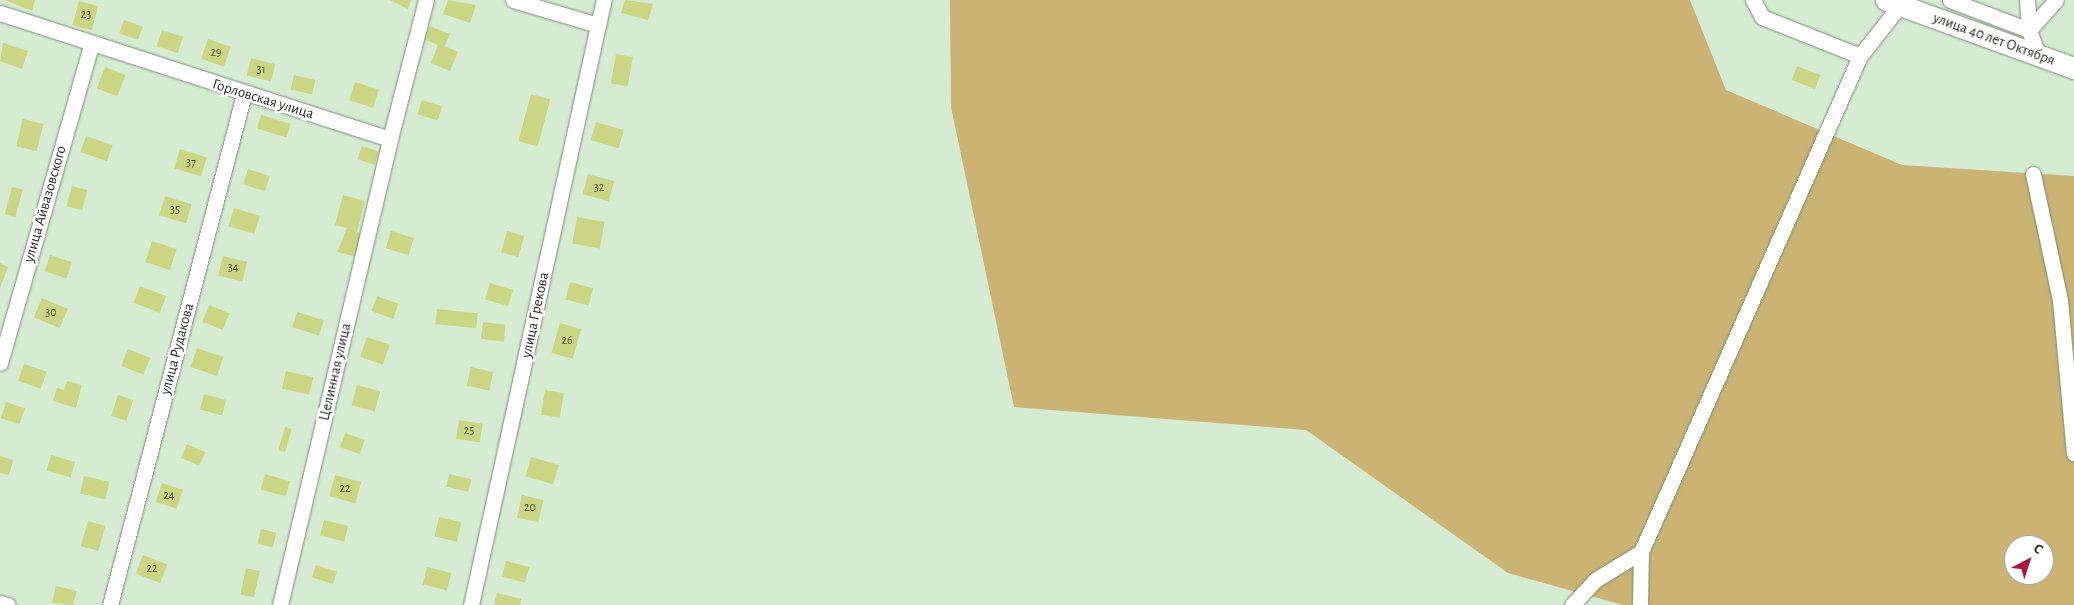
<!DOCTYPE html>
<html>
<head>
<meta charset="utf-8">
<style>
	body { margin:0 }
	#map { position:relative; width:2074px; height:605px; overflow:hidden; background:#d5ecd2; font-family:"Alegreya Sans",sans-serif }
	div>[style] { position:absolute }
	.green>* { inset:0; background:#cab373 }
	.building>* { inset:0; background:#cad684; transform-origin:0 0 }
	.roads { filter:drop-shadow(0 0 1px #798d75) drop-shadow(0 0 1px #798d75) }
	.minor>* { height:15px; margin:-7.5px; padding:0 7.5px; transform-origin:7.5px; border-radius:7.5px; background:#fff }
	.secondary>* { height:21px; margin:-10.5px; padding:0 10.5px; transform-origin:10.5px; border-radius:10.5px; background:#fff }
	span { translate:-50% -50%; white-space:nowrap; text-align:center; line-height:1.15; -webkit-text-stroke:5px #fff; paint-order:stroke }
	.number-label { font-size:12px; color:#4c553a }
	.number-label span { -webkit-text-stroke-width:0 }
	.street-label { font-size:15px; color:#222a21 }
	.north { position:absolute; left:2004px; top:535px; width:50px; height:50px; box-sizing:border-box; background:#fff; border:1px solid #a7aaa6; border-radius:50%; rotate:40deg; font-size:14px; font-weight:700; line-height:20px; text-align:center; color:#222a21 }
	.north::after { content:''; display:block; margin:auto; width:18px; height:22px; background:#ab153d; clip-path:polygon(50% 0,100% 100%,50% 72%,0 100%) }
</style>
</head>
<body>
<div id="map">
	<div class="green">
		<div style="clip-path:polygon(evenodd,950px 0,1690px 0,1726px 90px,1902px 165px,2074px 176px,2074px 605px,1623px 605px,1508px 573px,1306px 430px,1014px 407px,951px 107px,950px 0,2014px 545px,2044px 545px,2044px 575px,2014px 575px,2014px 545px)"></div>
	</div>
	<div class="building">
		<div style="clip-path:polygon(5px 0,35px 0,32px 11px)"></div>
		<div style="clip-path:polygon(390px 0,411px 0,408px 9px)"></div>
		<div style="clip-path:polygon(448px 0,476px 5px,470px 23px,443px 14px)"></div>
		<div style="clip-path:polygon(625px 0,653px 4px,648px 20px,621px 13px)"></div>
		<div style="left:79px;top:1px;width:20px;height:25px;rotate:15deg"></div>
		<div style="left:124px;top:20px;width:20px;height:14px;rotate:20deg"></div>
		<div style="clip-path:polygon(430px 26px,450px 34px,445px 46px,458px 52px,450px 71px,431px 63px,438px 45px,424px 39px)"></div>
		<div style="left:162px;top:30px;width:22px;height:17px;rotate:18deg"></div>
		<div style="left:208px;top:39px;width:24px;height:21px;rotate:19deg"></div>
		<div style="clip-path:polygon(3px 43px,28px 51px,22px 69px,0 61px)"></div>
		<div style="left:616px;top:54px;width:17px;height:30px;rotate:10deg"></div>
		<div style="left:251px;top:58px;width:25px;height:18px;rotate:14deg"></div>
		<div style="left:1797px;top:66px;width:25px;height:15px;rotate:21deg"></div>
		<div style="left:105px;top:67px;width:22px;height:23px;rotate:21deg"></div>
		<div style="left:294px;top:75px;width:22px;height:15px;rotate:13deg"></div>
		<div style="left:355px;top:82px;width:25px;height:19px;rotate:18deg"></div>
		<div style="left:531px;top:94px;width:20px;height:49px;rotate:15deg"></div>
		<div style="left:422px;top:100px;width:21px;height:15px;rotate:17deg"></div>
		<div style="left:261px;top:115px;width:31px;height:14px;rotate:17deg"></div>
		<div style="left:23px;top:119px;width:21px;height:28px;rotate:14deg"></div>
		<div style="left:596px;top:122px;width:29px;height:19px;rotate:16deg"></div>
		<div style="left:86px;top:136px;width:28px;height:17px;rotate:19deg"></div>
		<div style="left:362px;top:146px;width:18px;height:14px;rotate:19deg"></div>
		<div style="left:180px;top:149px;width:28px;height:20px;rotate:17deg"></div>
		<div style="left:248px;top:169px;width:23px;height:16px;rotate:18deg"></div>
		<div style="left:588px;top:174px;width:27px;height:21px;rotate:15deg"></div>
		<div style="left:72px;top:186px;width:16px;height:21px;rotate:15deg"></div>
		<div style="left:12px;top:187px;width:11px;height:28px;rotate:15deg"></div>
		<div style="clip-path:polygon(343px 195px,365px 201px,357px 232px,364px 234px,357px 257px,337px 252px,347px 228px,335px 225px)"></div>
		<div style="left:165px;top:196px;width:28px;height:20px;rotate:17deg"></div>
		<div style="left:234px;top:208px;width:27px;height:19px;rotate:17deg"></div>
		<div style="left:577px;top:217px;width:28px;height:27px;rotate:10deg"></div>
		<div style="left:391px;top:231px;width:24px;height:18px;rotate:17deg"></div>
		<div style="left:507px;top:231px;width:18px;height:22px;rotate:16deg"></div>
		<div style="left:152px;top:241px;width:26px;height:22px;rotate:18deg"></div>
		<div style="left:50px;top:255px;width:23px;height:17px;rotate:18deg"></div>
		<div style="left:223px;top:256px;width:25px;height:20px;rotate:14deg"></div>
		<div style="clip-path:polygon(0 263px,8px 267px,0 288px)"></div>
		<div style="left:570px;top:282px;width:24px;height:18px;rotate:15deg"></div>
		<div style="left:490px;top:283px;width:24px;height:17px;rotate:17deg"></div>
		<div style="left:140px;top:286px;width:28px;height:18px;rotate:21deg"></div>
		<div style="left:377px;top:296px;width:23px;height:16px;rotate:20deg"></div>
		<div style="left:42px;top:298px;width:28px;height:21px;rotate:23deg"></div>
		<div style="left:209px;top:305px;width:22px;height:18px;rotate:22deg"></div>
		<div style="left:437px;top:309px;width:41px;height:15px;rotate:6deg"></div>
		<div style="left:297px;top:312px;width:28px;height:16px;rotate:17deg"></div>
		<div style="left:483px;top:322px;width:23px;height:17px;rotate:7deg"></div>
		<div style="left:560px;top:323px;width:22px;height:31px;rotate:16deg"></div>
		<div style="left:367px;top:337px;width:24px;height:21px;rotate:19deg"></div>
		<div style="left:197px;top:348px;width:28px;height:20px;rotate:19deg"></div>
		<div style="left:128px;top:349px;width:24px;height:18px;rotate:22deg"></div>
		<div style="left:24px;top:364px;width:24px;height:18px;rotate:19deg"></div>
		<div style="left:471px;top:367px;width:23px;height:19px;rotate:13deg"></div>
		<div style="left:286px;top:371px;width:28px;height:18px;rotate:13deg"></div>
		<div style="clip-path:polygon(67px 381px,82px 385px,76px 408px,53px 401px,57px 388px,64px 390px)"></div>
		<div style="left:357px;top:385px;width:24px;height:21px;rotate:15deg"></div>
		<div style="left:545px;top:390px;width:19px;height:25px;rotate:9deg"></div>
		<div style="left:204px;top:394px;width:23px;height:16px;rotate:15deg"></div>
		<div style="left:118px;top:395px;width:16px;height:22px;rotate:18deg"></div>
		<div style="left:6px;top:402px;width:20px;height:17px;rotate:18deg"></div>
		<div style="left:459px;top:420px;width:24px;height:19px;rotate:9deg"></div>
		<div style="left:285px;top:427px;width:7px;height:24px;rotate:16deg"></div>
		<div style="left:345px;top:433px;width:21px;height:15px;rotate:19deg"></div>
		<div style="left:187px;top:444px;width:20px;height:15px;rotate:24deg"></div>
		<div style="left:51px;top:455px;width:25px;height:16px;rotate:16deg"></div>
		<div style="clip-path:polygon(0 456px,13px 460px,9px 475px,0 473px)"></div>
		<div style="left:531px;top:457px;width:29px;height:20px;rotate:16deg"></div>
		<div style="left:265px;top:474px;width:26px;height:16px;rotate:16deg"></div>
		<div style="left:449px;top:474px;width:23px;height:13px;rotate:13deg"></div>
		<div style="left:335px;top:475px;width:27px;height:22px;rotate:15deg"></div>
		<div style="left:84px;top:476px;width:26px;height:18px;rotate:13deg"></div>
		<div style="left:162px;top:483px;width:22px;height:20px;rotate:18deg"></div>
		<div style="left:522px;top:495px;width:22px;height:23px;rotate:13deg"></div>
		<div style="left:439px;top:517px;width:23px;height:20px;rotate:13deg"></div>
		<div style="left:324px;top:520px;width:25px;height:16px;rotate:14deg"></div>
		<div style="left:88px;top:521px;width:18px;height:26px;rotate:16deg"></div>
		<div style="left:261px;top:529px;width:16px;height:15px;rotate:14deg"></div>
		<div style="left:143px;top:555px;width:26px;height:20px;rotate:21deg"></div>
		<div style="left:506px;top:561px;width:24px;height:16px;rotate:15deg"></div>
		<div style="left:316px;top:565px;width:22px;height:13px;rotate:18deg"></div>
		<div style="left:427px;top:567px;width:25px;height:18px;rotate:14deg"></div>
		<div style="left:246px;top:568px;width:14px;height:27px;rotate:12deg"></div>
		<div style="clip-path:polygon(56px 586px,77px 591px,73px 605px,52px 603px)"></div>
		<div style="clip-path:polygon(497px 593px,521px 599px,520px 605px,494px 605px)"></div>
	</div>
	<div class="roads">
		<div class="minor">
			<div style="left:513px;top:0;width:89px;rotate:16.4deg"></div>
			<div style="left:598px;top:25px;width:26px;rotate:-77deg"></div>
			<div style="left:1753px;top:0;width:19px;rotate:62deg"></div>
			<div style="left:1762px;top:17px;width:105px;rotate:21.7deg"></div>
			<div style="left:1860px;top:56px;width:65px;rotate:-51.9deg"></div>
			<div style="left:1950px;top:0;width:85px;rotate:20.8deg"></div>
			<div style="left:2029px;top:30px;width:40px;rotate:-48deg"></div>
			<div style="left:2027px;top:0;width:30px;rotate:86deg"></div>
			<div style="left:2029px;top:30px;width:27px;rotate:70deg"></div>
			<div style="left:0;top:13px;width:410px;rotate:17.9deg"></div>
			<div style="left:390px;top:139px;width:144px;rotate:-75.5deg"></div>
			<div style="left:2033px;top:174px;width:129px;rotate:77.9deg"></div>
			<div style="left:2060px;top:300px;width:154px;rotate:84.8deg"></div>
			<div style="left:0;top:363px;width:331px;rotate:-74deg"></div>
			<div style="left:0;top:603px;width:8px;rotate:14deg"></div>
			<div style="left:110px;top:605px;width:528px;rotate:-75.31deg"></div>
			<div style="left:280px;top:605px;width:479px;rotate:-76.7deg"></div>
			<div style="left:471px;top:605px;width:594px;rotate:-77.65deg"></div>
			<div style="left:1572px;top:605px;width:34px;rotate:-47deg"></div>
			<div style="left:1595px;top:580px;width:54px;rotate:-31.3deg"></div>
			<div style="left:1640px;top:605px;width:53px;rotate:-88.9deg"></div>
			<div style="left:1641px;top:552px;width:542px;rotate:-66.18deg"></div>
		</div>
		<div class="secondary">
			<div style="left:1886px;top:0;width:200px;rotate:19.9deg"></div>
		</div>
	</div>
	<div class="number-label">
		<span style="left:86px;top:15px">23</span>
		<span style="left:216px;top:53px">29</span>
		<span style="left:261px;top:70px">31</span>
		<span style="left:191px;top:163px">37</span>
		<span style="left:599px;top:188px">32</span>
		<span style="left:175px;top:210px">35</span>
		<span style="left:233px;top:268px">34</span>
		<span style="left:51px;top:313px">30</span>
		<span style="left:567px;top:341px">26</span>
		<span style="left:469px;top:431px">25</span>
		<span style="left:345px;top:489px">22</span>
		<span style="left:169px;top:496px">24</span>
		<span style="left:530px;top:508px">20</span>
		<span style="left:152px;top:569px">22</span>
	</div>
	<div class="street-label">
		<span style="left:1994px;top:39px;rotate:20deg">улица 40 лет Октября</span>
		<span style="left:263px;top:99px;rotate:17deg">Горловская улица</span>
		<span style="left:45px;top:204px;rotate:-74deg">улица Айвазовского</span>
		<span style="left:535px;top:315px;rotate:-78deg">улица Грекова</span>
		<span style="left:177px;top:349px;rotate:-75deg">улица Рудакова</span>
		<span style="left:335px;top:372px;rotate:-77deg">Целинная улица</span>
	</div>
	<div class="north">С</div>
</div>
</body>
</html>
